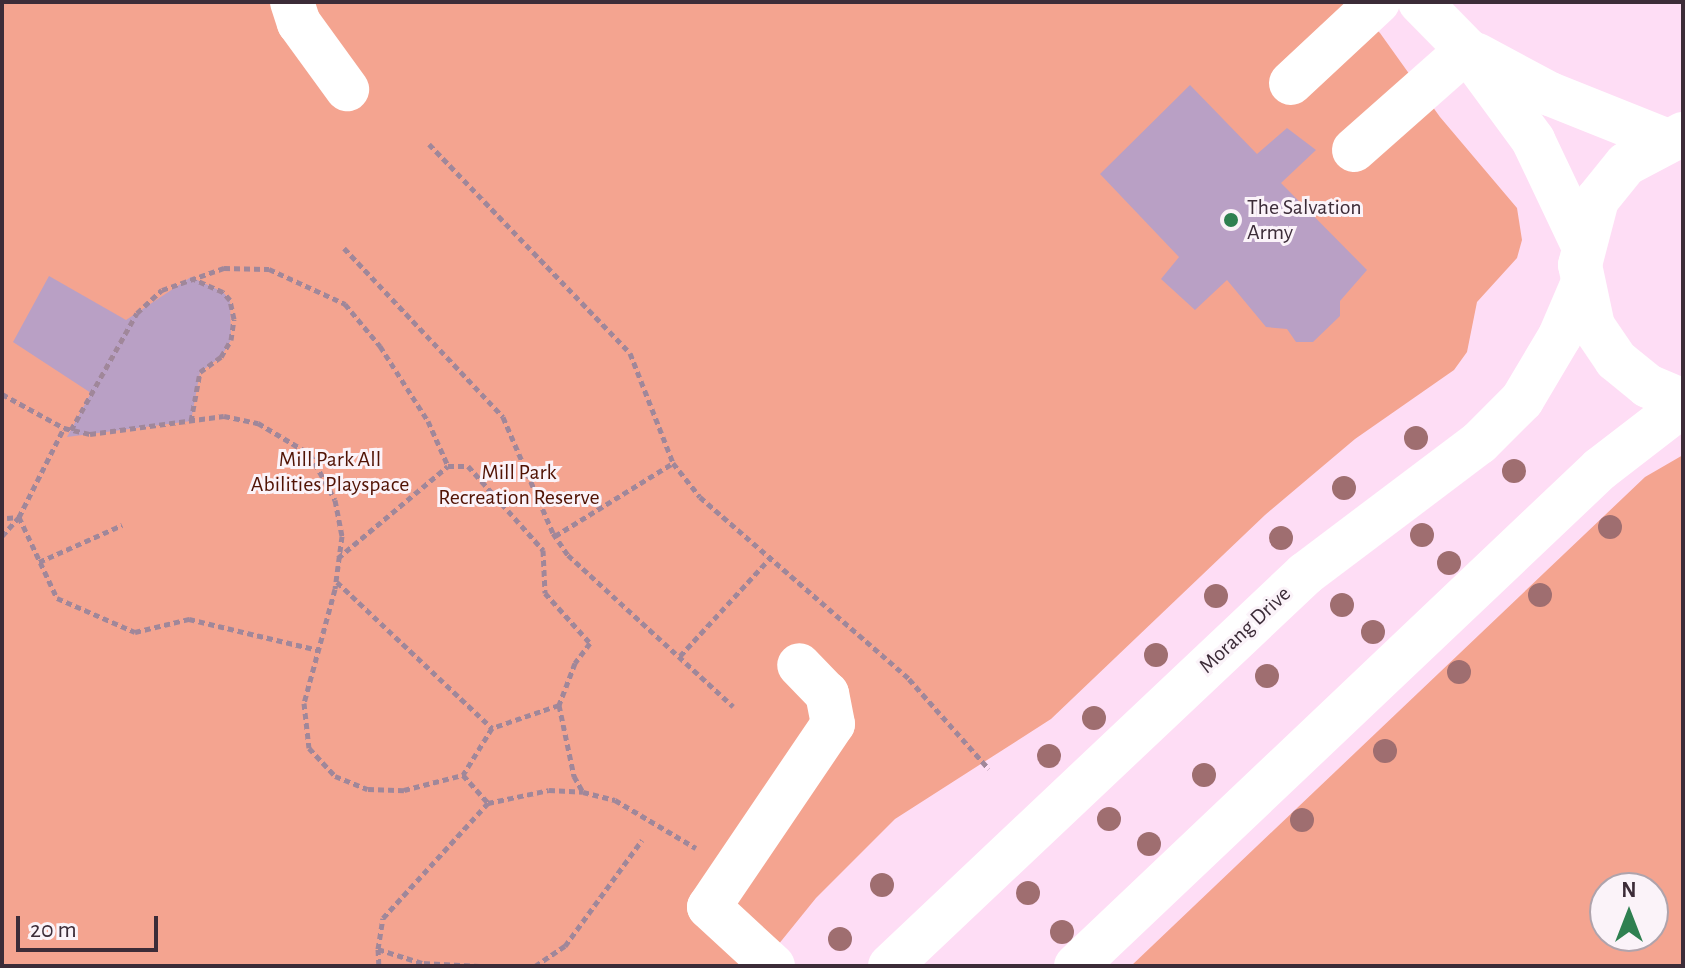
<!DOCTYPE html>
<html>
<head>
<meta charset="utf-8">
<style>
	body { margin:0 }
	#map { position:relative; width:1685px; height:968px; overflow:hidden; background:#feddf5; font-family:"Alegreya Sans",sans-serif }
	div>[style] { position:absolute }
	.green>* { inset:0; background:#f4a490 }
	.building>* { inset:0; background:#b9a0c5 }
	.path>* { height:5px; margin-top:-2.5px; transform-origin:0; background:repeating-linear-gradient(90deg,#a0879a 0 6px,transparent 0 10px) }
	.minor>* { height:44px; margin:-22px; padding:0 22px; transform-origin:22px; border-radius:22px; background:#fff }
	.major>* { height:44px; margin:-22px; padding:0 22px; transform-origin:22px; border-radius:22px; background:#fff }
	.trees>* { width:24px; height:24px; margin:-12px; border-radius:50%; background:#9f6e70 }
	.dots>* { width:22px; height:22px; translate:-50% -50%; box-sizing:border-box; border:4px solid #fbf3f9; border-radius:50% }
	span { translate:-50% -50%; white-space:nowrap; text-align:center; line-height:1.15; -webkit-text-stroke:6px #fbf3f9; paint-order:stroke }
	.poi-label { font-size:22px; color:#3c2c38 }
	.left { translate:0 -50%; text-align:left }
	.park-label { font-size:22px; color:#511304 }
	.street-label { font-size:22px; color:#3c2c38 }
	.frame { position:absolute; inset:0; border:4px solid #3c2c38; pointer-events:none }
	.north { position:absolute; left:1589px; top:872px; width:80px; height:80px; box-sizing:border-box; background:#fbf3f9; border:2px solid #afa3ac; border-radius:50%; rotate:0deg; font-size:22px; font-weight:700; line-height:32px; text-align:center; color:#3c2c38 }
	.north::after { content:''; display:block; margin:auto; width:28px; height:36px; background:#2f8051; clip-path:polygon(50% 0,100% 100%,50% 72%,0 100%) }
	.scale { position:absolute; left:16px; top:916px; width:142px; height:36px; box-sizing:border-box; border:4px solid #3c2c38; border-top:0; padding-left:10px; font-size:24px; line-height:28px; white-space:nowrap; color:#3c2c38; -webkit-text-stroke:6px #fbf3f9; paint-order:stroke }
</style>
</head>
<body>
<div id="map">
	<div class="green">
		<div style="clip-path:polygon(2px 2px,1347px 2px,1380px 33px,1440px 117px,1517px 208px,1522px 240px,1517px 258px,1477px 302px,1467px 352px,1454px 370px,1355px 439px,1265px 515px,1051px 719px,895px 819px,816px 898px,761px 966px,2px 966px)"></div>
		<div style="clip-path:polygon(evenodd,1683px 455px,1683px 966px,1131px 966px,1645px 477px,1683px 455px,1605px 888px,1653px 888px,1653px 936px,1605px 936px,1605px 888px)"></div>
	</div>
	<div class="building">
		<div style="clip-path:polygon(1190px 85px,1257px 154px,1287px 128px,1316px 150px,1281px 183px,1367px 270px,1340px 301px,1340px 316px,1313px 342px,1296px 342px,1287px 329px,1266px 327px,1227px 280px,1195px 310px,1161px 279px,1179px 257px,1100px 174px)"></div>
		<div style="clip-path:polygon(49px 276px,126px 320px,191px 277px,223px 292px,230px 300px,231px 340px,221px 357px,200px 372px,191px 421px,67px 437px,91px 393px,13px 342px)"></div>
	</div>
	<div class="path">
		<div style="left:429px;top:144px;width:290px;rotate:46.1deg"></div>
		<div style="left:630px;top:353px;width:118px;rotate:68.6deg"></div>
		<div style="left:673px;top:463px;width:43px;rotate:51.5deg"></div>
		<div style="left:700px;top:497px;width:277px;rotate:41deg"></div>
		<div style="left:909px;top:679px;width:120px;rotate:48.4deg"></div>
		<div style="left:344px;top:248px;width:232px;rotate:46.7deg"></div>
		<div style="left:503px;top:417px;width:126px;rotate:66.7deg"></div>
		<div style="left:553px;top:533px;width:27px;rotate:56deg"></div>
		<div style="left:568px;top:555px;width:224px;rotate:42.5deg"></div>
		<div style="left:2px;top:394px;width:71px;rotate:28.7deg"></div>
		<div style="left:64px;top:428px;width:27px;rotate:13deg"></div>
		<div style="left:90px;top:434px;width:135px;rotate:-7.7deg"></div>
		<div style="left:224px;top:416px;width:35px;rotate:12deg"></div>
		<div style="left:258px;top:423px;width:61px;rotate:30.8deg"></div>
		<div style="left:310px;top:454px;width:52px;rotate:61.5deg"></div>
		<div style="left:335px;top:500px;width:37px;rotate:79deg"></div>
		<div style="left:342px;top:536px;width:53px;rotate:97.5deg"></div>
		<div style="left:335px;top:589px;width:118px;rotate:105.2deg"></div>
		<div style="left:304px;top:703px;width:45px;rotate:83.7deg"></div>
		<div style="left:309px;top:748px;width:38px;rotate:47deg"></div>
		<div style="left:335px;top:776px;width:35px;rotate:22deg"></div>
		<div style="left:368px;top:789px;width:36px;rotate:2deg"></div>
		<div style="left:404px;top:790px;width:61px;rotate:-14.3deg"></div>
		<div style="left:463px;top:775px;width:38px;rotate:48deg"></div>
		<div style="left:191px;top:421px;width:50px;rotate:-79.6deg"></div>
		<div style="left:200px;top:372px;width:26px;rotate:-36deg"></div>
		<div style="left:221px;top:357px;width:20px;rotate:-60deg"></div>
		<div style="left:231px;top:340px;width:21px;rotate:-82deg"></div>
		<div style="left:234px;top:319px;width:19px;rotate:-102deg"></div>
		<div style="left:230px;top:300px;width:11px;rotate:-131deg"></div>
		<div style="left:223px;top:292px;width:34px;rotate:-156deg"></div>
		<div style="left:71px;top:430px;width:134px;rotate:-60.6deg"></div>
		<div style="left:137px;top:313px;width:34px;rotate:-43deg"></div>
		<div style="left:162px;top:290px;width:66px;rotate:-19.5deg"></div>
		<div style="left:224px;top:268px;width:45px;rotate:1.3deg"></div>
		<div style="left:269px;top:269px;width:84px;rotate:24.7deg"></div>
		<div style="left:345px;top:304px;width:55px;rotate:50.2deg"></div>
		<div style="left:380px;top:346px;width:89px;rotate:57.4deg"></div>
		<div style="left:428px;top:421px;width:49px;rotate:66deg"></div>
		<div style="left:7px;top:518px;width:12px;rotate:-5deg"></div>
		<div style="left:19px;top:517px;width:89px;rotate:64.9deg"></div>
		<div style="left:57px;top:598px;width:85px;rotate:23.6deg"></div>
		<div style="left:135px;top:632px;width:56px;rotate:-13.5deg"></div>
		<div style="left:189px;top:619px;width:133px;rotate:13.5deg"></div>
		<div style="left:2px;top:536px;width:25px;rotate:-48deg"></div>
		<div style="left:19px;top:517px;width:100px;rotate:-63.2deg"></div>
		<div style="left:555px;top:536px;width:139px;rotate:-31.7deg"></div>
		<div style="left:338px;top:558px;width:143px;rotate:-39.9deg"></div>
		<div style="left:448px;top:466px;width:20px"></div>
		<div style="left:468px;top:466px;width:113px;rotate:48.2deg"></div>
		<div style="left:543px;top:550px;width:43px;rotate:87.3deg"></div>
		<div style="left:545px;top:593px;width:67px;rotate:48deg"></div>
		<div style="left:590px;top:643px;width:25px;rotate:127deg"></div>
		<div style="left:575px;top:663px;width:45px;rotate:110.9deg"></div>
		<div style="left:559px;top:705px;width:71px;rotate:161.1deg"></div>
		<div style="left:492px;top:728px;width:55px;rotate:121.7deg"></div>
		<div style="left:39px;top:562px;width:91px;rotate:-24deg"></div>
		<div style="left:337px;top:582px;width:213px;rotate:43.3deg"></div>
		<div style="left:680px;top:656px;width:136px;rotate:-47.4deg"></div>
		<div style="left:559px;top:705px;width:73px;rotate:78.1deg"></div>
		<div style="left:574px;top:776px;width:18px;rotate:61deg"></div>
		<div style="left:378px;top:949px;width:17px;rotate:87deg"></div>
		<div style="left:480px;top:966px;width:58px;rotate:-177deg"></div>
		<div style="left:422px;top:963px;width:46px;rotate:-162.3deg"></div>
		<div style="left:378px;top:949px;width:31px;rotate:-81deg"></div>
		<div style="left:383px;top:918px;width:156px;rotate:-47.6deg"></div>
		<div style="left:488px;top:803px;width:62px;rotate:-12deg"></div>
		<div style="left:549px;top:790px;width:34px;rotate:3deg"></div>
		<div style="left:583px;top:792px;width:33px;rotate:14deg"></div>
		<div style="left:615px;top:800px;width:94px;rotate:30.7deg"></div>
		<div style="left:535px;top:966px;width:36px;rotate:-34deg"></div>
		<div style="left:565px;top:946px;width:131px;rotate:-54deg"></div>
	</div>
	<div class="minor">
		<div style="left:292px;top:2px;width:22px;rotate:72deg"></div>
		<div style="left:299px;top:23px;width:82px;rotate:54deg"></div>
		<div style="left:1420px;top:2px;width:67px;rotate:45.6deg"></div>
		<div style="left:1467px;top:50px;width:112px;rotate:53.7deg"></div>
		<div style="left:1533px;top:140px;width:114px;rotate:64.6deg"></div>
		<div style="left:1477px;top:55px;width:83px;rotate:28.1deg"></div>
		<div style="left:1550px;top:94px;width:124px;rotate:21.8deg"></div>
		<div style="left:1291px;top:83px;width:119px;rotate:-43deg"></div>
		<div style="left:1354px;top:150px;width:151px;rotate:-41.5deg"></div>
		<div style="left:773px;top:966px;width:87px;rotate:-137.3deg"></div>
		<div style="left:709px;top:907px;width:221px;rotate:-55.9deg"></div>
		<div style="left:833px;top:724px;width:31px;rotate:-101deg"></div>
		<div style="left:827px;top:694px;width:40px;rotate:-134deg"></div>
	</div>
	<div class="major">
		<div style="left:1683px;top:134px;width:64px;rotate:152.2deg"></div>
		<div style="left:1626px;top:164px;width:46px;rotate:128.9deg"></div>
		<div style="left:1597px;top:200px;width:67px;rotate:104.7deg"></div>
		<div style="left:1580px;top:265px;width:62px;rotate:78deg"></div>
		<div style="left:1593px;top:326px;width:41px;rotate:55.9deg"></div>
		<div style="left:1616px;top:360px;width:41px;rotate:39.1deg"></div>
		<div style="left:1648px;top:386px;width:38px;rotate:23deg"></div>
		<div style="left:890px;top:966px;width:571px;rotate:-43.37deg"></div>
		<div style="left:1305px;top:574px;width:218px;rotate:-37deg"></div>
		<div style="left:1479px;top:443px;width:61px;rotate:-45deg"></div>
		<div style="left:1522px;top:400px;width:74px;rotate:-59.3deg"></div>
		<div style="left:1560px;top:336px;width:53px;rotate:-66.8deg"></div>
		<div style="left:1076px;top:966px;width:722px;rotate:-43.49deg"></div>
		<div style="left:1600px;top:469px;width:105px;rotate:-37.6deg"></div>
	</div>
	<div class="trees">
		<div style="left:1416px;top:438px"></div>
		<div style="left:1514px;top:471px"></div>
		<div style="left:1344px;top:488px"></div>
		<div style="left:1610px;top:527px"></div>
		<div style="left:1422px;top:535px"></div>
		<div style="left:1281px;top:538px"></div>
		<div style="left:1449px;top:563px"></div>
		<div style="left:1540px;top:595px"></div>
		<div style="left:1216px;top:596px"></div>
		<div style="left:1342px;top:605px"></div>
		<div style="left:1373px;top:632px"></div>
		<div style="left:1156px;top:655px"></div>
		<div style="left:1459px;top:672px"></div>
		<div style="left:1267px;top:676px"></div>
		<div style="left:1094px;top:718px"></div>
		<div style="left:1385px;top:751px"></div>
		<div style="left:1049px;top:756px"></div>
		<div style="left:1204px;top:775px"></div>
		<div style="left:1109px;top:819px"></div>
		<div style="left:1302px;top:820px"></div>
		<div style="left:1149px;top:844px"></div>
		<div style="left:882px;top:885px"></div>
		<div style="left:1028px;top:893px"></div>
		<div style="left:1062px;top:932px"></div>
		<div style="left:840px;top:939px"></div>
	</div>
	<div class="dots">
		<div style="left:1231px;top:220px;background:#2f8051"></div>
	</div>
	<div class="poi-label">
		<span class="left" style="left:1247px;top:220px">The Salvation<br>Army</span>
	</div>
	<div class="park-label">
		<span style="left:330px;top:472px">Mill Park All<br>Abilities Playspace</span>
		<span style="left:519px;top:485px">Mill Park<br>Recreation Reserve</span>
	</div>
	<div class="street-label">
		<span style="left:1245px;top:630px;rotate:-43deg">Morang Drive</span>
	</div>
	<div class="frame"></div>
	<div class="north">N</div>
	<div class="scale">20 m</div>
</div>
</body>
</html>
